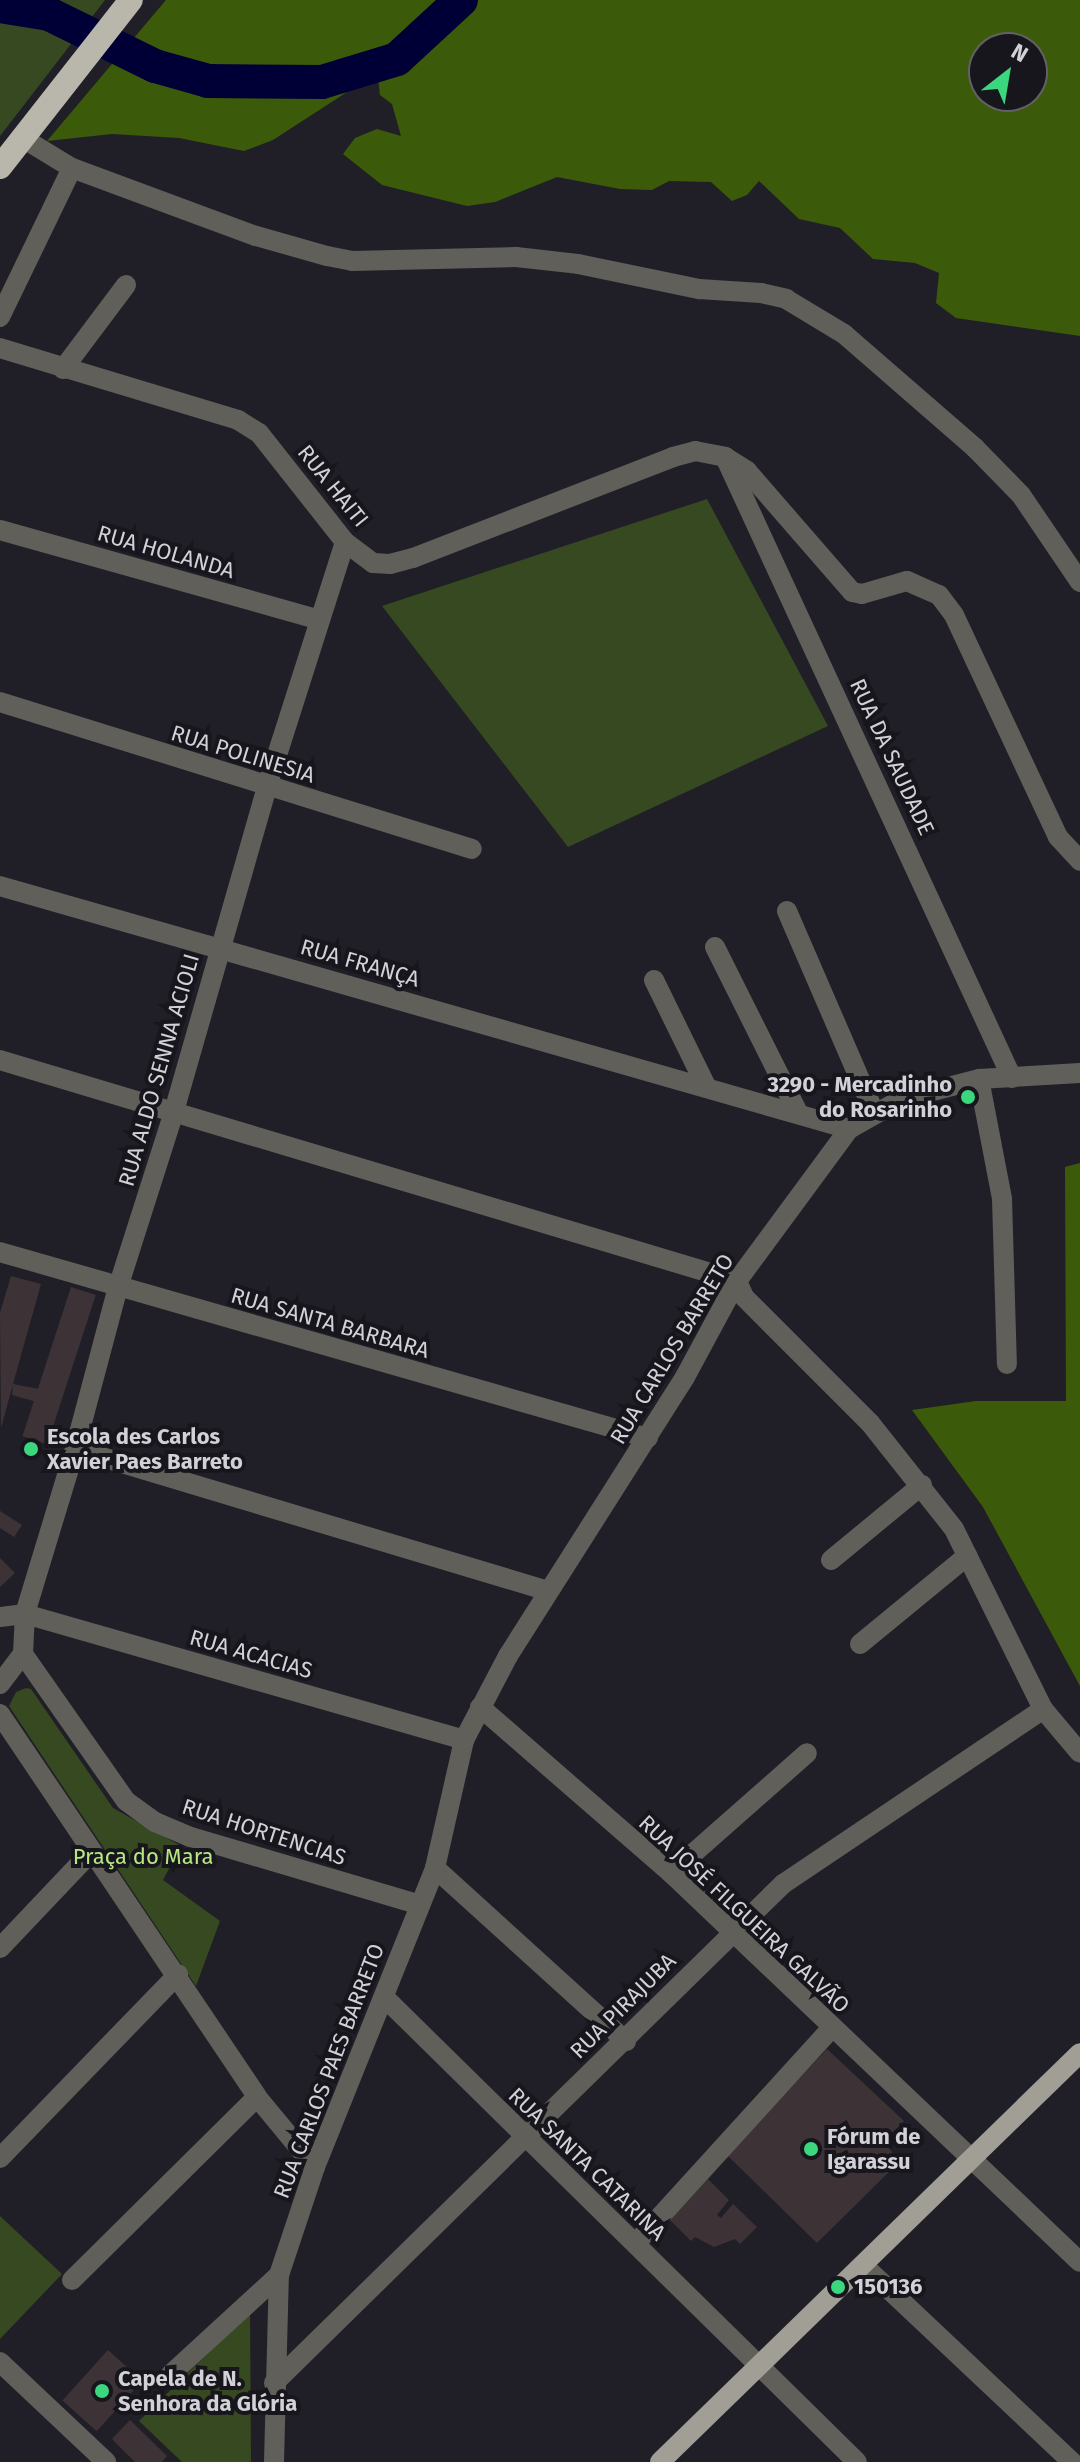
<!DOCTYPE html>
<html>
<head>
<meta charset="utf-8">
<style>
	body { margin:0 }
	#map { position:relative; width:1080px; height:2462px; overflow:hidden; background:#201f27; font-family:"Fira Sans",sans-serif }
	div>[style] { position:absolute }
	.green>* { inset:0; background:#364920 }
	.forest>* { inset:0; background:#3c5b0a }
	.river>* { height:34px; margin:-17px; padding:0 17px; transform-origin:17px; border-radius:17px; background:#000036 }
	.building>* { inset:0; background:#3d3337; transform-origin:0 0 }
	.street>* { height:20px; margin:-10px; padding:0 10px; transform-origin:10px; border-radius:10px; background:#605f5a }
	.primary>* { height:20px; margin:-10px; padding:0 10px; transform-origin:10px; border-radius:10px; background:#a09e95 }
	.highway>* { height:24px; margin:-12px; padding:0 12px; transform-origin:12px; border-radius:12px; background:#b9b6ac }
	.dots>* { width:22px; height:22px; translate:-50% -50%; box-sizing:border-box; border:4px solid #17161d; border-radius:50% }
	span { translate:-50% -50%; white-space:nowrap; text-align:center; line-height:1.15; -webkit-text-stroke:8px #17161d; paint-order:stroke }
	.street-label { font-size:22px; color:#d2d1d7 }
	.poi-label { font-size:22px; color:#d2d1d7; font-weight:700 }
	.right { translate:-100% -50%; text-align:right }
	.left { translate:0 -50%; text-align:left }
	.park-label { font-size:22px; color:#b7e781 }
	.north { position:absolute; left:968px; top:32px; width:80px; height:80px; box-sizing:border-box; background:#17161d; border:2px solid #626167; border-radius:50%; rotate:31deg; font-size:22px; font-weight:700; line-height:32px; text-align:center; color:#d2d1d7 }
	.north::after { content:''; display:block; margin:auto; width:28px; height:36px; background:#3bd77e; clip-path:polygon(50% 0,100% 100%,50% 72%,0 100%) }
</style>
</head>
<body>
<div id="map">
	<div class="green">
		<div style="clip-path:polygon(0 0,105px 0,0 136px)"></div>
		<div style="clip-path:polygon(707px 499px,828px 726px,568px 847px,382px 606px)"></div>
		<div style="clip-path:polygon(26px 1688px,31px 1689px,113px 1808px,181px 1846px,163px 1880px,220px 1921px,196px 1986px,9px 1706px,16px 1692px)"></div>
		<div style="clip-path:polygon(0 2216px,62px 2274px,0 2339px)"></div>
		<div style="clip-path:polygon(250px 2312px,251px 2462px,182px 2462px,139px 2421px)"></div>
	</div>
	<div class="forest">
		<div style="clip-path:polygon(evenodd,166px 0,1080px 0,1080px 336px,956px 318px,936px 303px,939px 273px,915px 263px,873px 259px,840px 228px,799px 219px,759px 181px,747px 195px,732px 201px,711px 182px,669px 181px,652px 190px,620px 189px,557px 177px,495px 202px,467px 206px,382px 185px,343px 154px,355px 138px,377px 129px,401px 136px,392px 104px,380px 95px,378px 78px,364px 81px,273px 140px,244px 151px,179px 138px,112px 134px,47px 141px,166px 0,984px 48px,1032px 48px,1032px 96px,984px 96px,984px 48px)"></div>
		<div style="clip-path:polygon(1080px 1163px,1080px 1686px,983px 1507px,912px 1410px,976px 1401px,1066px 1401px,1065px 1167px)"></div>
	</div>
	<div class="river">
		<div style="left:0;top:6px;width:50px;rotate:9.3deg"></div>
		<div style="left:49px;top:14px;width:118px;rotate:26.1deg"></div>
		<div style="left:155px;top:66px;width:55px;rotate:15.8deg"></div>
		<div style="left:208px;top:81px;width:114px;rotate:0.5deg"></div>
		<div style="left:322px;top:82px;width:78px;rotate:-17deg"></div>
		<div style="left:397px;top:59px;width:87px;rotate:-42.7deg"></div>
	</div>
	<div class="building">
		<div style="clip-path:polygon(11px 1276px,41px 1284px,13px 1384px,39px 1389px,37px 1402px,12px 1395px,13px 1384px,1px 1428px,0 1313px)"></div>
		<div style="left:71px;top:1287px;width:26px;height:157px;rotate:18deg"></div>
		<div style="clip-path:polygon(0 1511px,22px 1525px,14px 1537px,0 1528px)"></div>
		<div style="clip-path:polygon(0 1558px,15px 1573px,0 1587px)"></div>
		<div style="clip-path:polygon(827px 2049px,904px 2121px,883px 2142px,900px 2161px,817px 2243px,727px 2155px)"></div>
		<div style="clip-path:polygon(708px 2179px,729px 2200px,717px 2215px,721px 2218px,733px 2204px,757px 2227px,740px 2244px,735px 2239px,714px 2247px,695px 2237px,691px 2241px,670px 2220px)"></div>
		<div style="left:108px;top:2350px;width:46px;height:68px;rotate:42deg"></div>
		<div style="clip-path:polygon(130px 2420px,167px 2456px,162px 2462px,135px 2462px,112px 2439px)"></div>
	</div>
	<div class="street">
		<div style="left:21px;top:137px;width:60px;rotate:31.3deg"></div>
		<div style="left:72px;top:168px;width:196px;rotate:20.3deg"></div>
		<div style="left:256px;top:236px;width:74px;rotate:15.7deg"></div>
		<div style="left:327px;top:256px;width:25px;rotate:11deg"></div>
		<div style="left:352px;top:261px;width:164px;rotate:-1.4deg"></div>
		<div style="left:516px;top:257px;width:62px;rotate:6.4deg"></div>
		<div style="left:578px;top:264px;width:124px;rotate:11.7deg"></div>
		<div style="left:699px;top:289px;width:62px;rotate:3.7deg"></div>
		<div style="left:761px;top:293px;width:26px;rotate:13deg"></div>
		<div style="left:786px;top:299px;width:68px;rotate:31.1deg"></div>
		<div style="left:844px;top:334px;width:174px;rotate:41deg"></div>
		<div style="left:975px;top:448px;width:66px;rotate:45.6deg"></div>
		<div style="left:1021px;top:495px;width:105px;rotate:55.9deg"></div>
		<div style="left:0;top:317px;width:165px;rotate:-64.2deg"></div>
		<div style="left:0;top:348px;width:249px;rotate:16.8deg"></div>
		<div style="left:238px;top:420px;width:25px;rotate:32deg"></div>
		<div style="left:259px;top:433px;width:139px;rotate:51.7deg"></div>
		<div style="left:345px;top:542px;width:35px;rotate:37deg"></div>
		<div style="left:373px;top:563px;width:17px;rotate:3deg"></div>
		<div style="left:390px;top:564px;width:24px;rotate:-15deg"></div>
		<div style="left:413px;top:558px;width:279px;rotate:-21.2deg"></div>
		<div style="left:673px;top:457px;width:23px;rotate:-15deg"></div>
		<div style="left:695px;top:451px;width:31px;rotate:11deg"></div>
		<div style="left:725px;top:457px;width:26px;rotate:32deg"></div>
		<div style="left:747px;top:471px;width:160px;rotate:49deg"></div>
		<div style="left:852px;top:592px;width:10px;rotate:11deg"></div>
		<div style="left:862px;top:594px;width:47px;rotate:-16.1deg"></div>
		<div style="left:907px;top:581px;width:35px;rotate:24deg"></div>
		<div style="left:939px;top:595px;width:25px;rotate:53deg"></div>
		<div style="left:954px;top:615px;width:245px;rotate:64.9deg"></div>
		<div style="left:1058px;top:837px;width:33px;rotate:47deg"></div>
		<div style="left:63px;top:369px;width:105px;rotate:-53.1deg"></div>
		<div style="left:725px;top:457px;width:684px;rotate:65.2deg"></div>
		<div style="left:0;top:530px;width:332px;rotate:15.7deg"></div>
		<div style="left:345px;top:542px;width:257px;rotate:107.7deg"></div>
		<div style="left:267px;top:787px;width:341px;rotate:106deg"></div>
		<div style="left:173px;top:1115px;width:181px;rotate:107.7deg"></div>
		<div style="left:118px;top:1287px;width:168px;rotate:104.9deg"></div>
		<div style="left:75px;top:1449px;width:172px;rotate:106.9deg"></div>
		<div style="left:25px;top:1614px;width:40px;rotate:92.9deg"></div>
		<div style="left:23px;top:1654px;width:179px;rotate:55deg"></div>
		<div style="left:126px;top:1801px;width:36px;rotate:36deg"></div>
		<div style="left:155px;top:1822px;width:39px;rotate:23deg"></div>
		<div style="left:191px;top:1837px;width:239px;rotate:16.5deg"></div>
		<div style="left:0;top:702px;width:494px;rotate:17.3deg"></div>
		<div style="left:0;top:886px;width:883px;rotate:15.97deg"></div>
		<div style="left:787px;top:911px;width:219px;rotate:66.6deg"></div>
		<div style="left:715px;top:947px;width:186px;rotate:63.4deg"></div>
		<div style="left:654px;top:980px;width:118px;rotate:63.9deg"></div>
		<div style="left:0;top:1060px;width:769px;rotate:16.69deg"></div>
		<div style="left:737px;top:1281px;width:17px;rotate:66deg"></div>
		<div style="left:744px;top:1297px;width:178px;rotate:45deg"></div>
		<div style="left:870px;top:1423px;width:135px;rotate:51.6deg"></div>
		<div style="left:954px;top:1529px;width:201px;rotate:63.7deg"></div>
		<div style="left:1043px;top:1709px;width:57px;rotate:49.9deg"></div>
		<div style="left:979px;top:1079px;width:122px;rotate:79.1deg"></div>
		<div style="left:1002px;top:1199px;width:165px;rotate:88.3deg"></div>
		<div style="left:0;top:1252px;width:674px;rotate:16.02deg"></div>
		<div style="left:75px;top:1449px;width:494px;rotate:16.7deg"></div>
		<div style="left:831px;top:1560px;width:118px;rotate:-39.5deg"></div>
		<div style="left:0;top:1617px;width:25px;rotate:-7deg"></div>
		<div style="left:25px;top:1614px;width:457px;rotate:16deg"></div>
		<div style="left:860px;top:1644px;width:139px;rotate:-39.4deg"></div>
		<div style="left:0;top:1684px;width:38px;rotate:-53deg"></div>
		<div style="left:480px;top:1707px;width:253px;rotate:41deg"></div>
		<div style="left:671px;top:1873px;width:564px;rotate:43.56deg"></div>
		<div style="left:0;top:1714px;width:461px;rotate:56.1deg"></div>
		<div style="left:257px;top:2097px;width:91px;rotate:50.4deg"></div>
		<div style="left:435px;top:1868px;width:258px;rotate:42.2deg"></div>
		<div style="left:671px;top:1873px;width:181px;rotate:-41.4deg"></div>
		<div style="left:0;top:1948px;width:132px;rotate:-46.5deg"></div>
		<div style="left:384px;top:1997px;width:663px;rotate:44.51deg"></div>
		<div style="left:0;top:2158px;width:256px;rotate:-45.9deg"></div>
		<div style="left:636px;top:2243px;width:290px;rotate:-47.7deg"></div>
		<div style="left:863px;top:2265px;width:287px;rotate:43.3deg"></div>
		<div style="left:72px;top:2280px;width:260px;rotate:-44.7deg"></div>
		<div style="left:0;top:2362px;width:146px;rotate:43.3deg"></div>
		<div style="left:171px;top:2374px;width:147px;rotate:-42.5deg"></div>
		<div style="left:274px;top:2383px;width:713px;rotate:-44.43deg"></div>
		<div style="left:783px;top:1884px;width:313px;rotate:-33.9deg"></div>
		<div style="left:274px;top:2462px;width:187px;rotate:-88.5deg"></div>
		<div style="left:279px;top:2275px;width:114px;rotate:-71.6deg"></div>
		<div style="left:315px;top:2167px;width:322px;rotate:-68.1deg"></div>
		<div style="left:435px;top:1868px;width:131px;rotate:-77.2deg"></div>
		<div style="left:464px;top:1740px;width:95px;rotate:-62.4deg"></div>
		<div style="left:508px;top:1656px;width:330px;rotate:-57.6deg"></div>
		<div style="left:685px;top:1377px;width:109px;rotate:-61.6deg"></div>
		<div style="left:737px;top:1281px;width:189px;rotate:-53.6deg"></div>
		<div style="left:849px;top:1129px;width:61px;rotate:-29.5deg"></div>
		<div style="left:902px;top:1099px;width:80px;rotate:-14.6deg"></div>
		<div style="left:979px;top:1079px;width:101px;rotate:-3.4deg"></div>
	</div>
	<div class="primary">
		<div style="left:660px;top:2462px;width:586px;rotate:-44.24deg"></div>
	</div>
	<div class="highway">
		<div style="left:0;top:167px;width:212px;rotate:-51.9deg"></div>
	</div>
	<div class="dots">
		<div style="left:968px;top:1097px;background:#3bd77e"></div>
		<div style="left:31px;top:1449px;background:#3bd77e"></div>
		<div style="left:811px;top:2149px;background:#3bd77e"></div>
		<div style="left:838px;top:2287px;background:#3bd77e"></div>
		<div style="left:102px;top:2391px;background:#3bd77e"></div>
	</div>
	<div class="street-label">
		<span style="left:333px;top:486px;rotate:51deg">RUA HAITI</span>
		<span style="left:166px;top:552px;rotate:16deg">RUA HOLANDA</span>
		<span style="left:243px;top:754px;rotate:17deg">RUA POLINESIA</span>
		<span style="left:892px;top:757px;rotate:65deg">RUA DA SAUDADE</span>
		<span style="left:360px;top:963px;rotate:16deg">RUA FRANÇA</span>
		<span style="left:159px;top:1070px;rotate:-74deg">RUA ALDO SENNA ACIOLI</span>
		<span style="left:330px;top:1323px;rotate:16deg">RUA SANTA BARBARA</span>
		<span style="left:672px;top:1349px;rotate:-59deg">RUA CARLOS BARRETO</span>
		<span style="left:251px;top:1654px;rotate:16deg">RUA ACACIAS</span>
		<span style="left:264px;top:1832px;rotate:18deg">RUA HORTENCIAS</span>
		<span style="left:744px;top:1914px;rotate:43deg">RUA JOSÉ FILGUEIRA GALVÃO</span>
		<span style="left:623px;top:2006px;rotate:-45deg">RUA PIRAJUBA</span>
		<span style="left:329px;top:2071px;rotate:-69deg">RUA CARLOS PAES BARRETO</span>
		<span style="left:587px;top:2164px;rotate:44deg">RUA SANTA CATARINA</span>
	</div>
	<div class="poi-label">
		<span class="right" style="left:952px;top:1097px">3290 - Mercadinho<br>do Rosarinho</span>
		<span class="left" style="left:47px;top:1449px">Escola des Carlos<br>Xavier Paes Barreto</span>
		<span class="left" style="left:827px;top:2149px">Fórum de<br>Igarassu</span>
		<span class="left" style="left:854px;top:2287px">150136</span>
		<span class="left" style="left:118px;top:2391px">Capela de N.<br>Senhora da Glória</span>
	</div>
	<div class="park-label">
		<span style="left:143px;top:1857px">Praça do Mara</span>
	</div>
	<div class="north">N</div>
</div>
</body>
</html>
